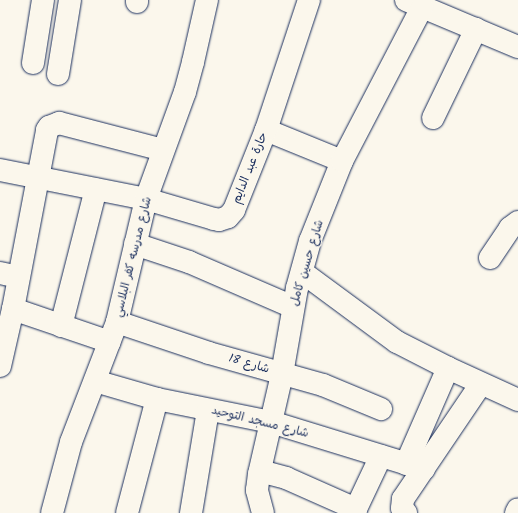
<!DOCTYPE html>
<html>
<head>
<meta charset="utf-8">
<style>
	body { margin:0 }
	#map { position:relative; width:518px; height:513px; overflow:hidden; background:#fbf7ec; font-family:Kalam,"Playpen Sans Arabic",sans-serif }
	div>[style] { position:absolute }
	.roads { filter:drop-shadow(0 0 1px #1b2f5e) drop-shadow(0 0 1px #1b2f5e) }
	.minor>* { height:22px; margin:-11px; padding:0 11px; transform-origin:11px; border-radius:11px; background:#fbf7ec }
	span { translate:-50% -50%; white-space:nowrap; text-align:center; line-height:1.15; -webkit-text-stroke:3px #fbf7ec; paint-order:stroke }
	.street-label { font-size:12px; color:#1b2f5e }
</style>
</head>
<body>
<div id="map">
	<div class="roads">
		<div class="minor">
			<div style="left:406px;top:0;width:121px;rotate:22.8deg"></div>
			<div style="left:137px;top:2px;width:2px;rotate:-90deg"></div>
			<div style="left:33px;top:63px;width:64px;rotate:-81deg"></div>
			<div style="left:58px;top:74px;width:75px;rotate:-80.8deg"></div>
			<div style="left:433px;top:118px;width:99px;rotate:-64.2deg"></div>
			<div style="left:266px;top:130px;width:82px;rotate:22.2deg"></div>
			<div style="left:0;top:170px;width:149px;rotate:11.2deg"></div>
			<div style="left:146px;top:199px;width:71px;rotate:16.4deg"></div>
			<div style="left:214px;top:219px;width:5px;rotate:11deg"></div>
			<div style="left:219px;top:220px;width:9px;rotate:-18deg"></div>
			<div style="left:228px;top:217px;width:9px;rotate:-49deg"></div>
			<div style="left:234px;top:210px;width:86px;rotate:-68.2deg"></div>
			<div style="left:266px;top:130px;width:137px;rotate:-71.7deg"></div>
			<div style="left:135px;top:244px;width:57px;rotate:18.4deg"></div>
			<div style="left:189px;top:262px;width:113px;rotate:23.4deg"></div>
			<div style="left:490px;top:258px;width:36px;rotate:-56deg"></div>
			<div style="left:510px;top:228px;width:10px;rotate:-37deg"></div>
			<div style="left:302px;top:272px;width:118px;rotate:36.4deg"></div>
			<div style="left:397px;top:342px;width:57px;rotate:27deg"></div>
			<div style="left:448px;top:368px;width:77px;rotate:24.6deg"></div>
			<div style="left:0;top:273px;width:19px;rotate:12deg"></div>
			<div style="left:13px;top:309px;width:102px;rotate:18.8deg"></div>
			<div style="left:117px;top:322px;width:97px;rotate:18.6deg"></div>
			<div style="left:209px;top:353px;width:118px;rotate:15.7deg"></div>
			<div style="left:323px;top:385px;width:63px;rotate:22.5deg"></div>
			<div style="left:61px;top:326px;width:141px;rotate:-75.7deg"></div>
			<div style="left:0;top:366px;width:58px;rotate:-77.2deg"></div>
			<div style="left:13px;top:309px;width:182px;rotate:-79.2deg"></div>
			<div style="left:47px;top:130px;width:4px;rotate:-56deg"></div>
			<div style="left:49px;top:127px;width:11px;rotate:-22deg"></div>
			<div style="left:59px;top:123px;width:107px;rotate:14.6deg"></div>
			<div style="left:95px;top:381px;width:65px;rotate:16.2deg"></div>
			<div style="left:157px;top:399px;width:116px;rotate:11.4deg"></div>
			<div style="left:271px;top:422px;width:160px;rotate:17.1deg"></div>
			<div style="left:406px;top:464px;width:105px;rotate:-66.4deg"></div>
			<div style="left:260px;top:471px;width:27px;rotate:15deg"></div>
			<div style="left:286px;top:478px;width:77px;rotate:23.9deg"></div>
			<div style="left:52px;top:513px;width:73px;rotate:-75deg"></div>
			<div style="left:71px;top:442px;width:129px;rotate:-69deg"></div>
			<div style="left:117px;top:322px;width:126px;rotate:-76.7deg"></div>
			<div style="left:146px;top:199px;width:114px;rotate:-70deg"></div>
			<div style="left:185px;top:92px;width:31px;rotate:-75deg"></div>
			<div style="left:193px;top:62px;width:64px;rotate:-77.3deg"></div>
			<div style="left:127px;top:513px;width:118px;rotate:-75.3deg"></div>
			<div style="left:191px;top:513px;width:104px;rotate:-80.6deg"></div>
			<div style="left:263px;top:513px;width:24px;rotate:-105deg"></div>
			<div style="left:257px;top:490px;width:16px;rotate:-83deg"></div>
			<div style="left:259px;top:474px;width:103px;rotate:-77deg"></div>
			<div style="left:282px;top:374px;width:87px;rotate:-80.1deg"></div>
			<div style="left:297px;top:288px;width:49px;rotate:-74.5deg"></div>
			<div style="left:310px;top:241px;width:86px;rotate:-68.2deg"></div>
			<div style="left:342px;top:161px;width:174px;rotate:-62.5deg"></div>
			<div style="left:354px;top:513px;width:63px;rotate:-64.7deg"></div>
			<div style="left:406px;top:513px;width:6px;rotate:-129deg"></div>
			<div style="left:402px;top:508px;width:9px;rotate:-84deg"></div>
			<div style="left:403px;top:499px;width:139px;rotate:-55.9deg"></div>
			<div style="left:516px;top:513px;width:4px;rotate:-63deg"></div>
		</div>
	</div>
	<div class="street-label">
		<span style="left:250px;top:168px;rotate:-68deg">حارة عبد الدايم</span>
		<span style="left:133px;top:257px;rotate:-76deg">شارع مدرسه كفر البلاسي</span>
		<span style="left:307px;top:263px;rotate:-73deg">شارع حسين كامل</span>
		<span style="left:249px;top:364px;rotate:16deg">شارع 18</span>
		<span style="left:260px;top:422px;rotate:14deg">شارع مسجد التوحيد</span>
	</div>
</div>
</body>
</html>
